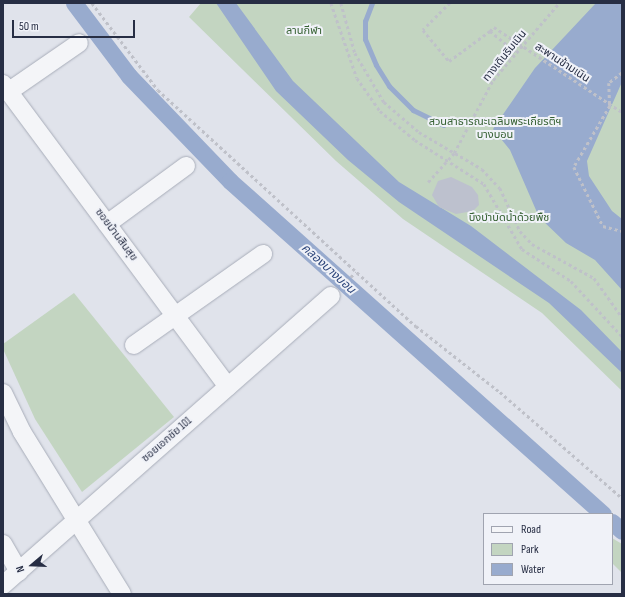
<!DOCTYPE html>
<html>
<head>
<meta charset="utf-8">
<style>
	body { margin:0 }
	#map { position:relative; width:625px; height:597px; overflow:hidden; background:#e0e3eb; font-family:"Sofia Sans Condensed","Noto Sans Thai",sans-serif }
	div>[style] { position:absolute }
	.green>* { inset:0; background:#c3d5c1 }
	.water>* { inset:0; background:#98abce }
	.stream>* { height:5px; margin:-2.5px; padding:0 2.5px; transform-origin:2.5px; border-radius:2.5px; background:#98abce }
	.canal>* { height:17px; margin:-8.5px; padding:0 8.5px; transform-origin:8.5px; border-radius:8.5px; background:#98abce }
	.building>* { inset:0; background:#bdc1ce }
	.path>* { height:2.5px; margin-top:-1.25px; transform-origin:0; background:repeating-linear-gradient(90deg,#bfc1c9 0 3px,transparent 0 6px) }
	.roads { filter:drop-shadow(0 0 1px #a8adb9) drop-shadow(0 0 1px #a8adb9) }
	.minor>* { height:18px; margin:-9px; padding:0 9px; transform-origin:9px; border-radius:9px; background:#f4f5f8 }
	.path-bridge>* { height:2.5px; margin-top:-1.25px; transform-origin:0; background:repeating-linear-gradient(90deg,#bfc1c9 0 3px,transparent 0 6px) }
	span { translate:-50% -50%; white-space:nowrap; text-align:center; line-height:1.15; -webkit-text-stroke:4px #f0f2f8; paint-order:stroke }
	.park-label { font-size:11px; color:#366133 }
	.street-label { font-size:11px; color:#272e44 }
	.water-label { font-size:12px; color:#2d467b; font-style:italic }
	.frame { position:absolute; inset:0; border:4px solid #272e44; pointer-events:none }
	.legend { position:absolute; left:483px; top:513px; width:130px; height:72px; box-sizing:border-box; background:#f0f2f8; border:1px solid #a0a4b0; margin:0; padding:5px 7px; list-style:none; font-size:12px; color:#272e44 }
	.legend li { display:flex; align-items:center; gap:8px; height:20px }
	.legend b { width:20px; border:1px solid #a0a4b0 }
	.north { position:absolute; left:12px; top:545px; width:40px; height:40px; -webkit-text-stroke:3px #f0f2f8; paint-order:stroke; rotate:251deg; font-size:11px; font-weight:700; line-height:16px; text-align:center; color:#272e44 }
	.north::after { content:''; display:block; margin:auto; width:14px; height:18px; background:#272e44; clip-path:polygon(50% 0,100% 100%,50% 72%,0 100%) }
	.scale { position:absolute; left:12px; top:20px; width:123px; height:18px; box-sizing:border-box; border:2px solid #272e44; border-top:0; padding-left:5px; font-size:12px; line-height:14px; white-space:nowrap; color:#272e44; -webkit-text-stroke:3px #f0f2f8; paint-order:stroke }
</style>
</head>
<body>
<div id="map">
	<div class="green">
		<div style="clip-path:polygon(201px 3px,622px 3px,622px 391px,542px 313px,403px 219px,336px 161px,189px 17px)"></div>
		<div style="clip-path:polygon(74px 293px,174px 417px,82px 492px,35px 419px,3px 349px,3px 344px)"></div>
		<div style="clip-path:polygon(612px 538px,622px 544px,622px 573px,612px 563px)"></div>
	</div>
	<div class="water">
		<div style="clip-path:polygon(216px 3px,236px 3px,293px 81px,399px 182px,471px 226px,581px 310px,622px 352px,622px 373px,549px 303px,399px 202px,348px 160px,276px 91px)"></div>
		<div style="clip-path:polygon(596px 3px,622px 3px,622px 82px,587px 161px,589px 176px,612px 211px,622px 219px,622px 290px,595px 260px,566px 243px,539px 217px,510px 150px,493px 129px,535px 68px)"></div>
	</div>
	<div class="stream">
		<div style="left:372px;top:3px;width:19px;rotate:111deg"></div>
		<div style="left:365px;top:21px;width:18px;rotate:90deg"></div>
		<div style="left:365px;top:39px;width:28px;rotate:67deg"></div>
		<div style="left:376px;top:65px;width:25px;rotate:58deg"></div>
		<div style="left:389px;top:86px;width:34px;rotate:45deg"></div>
		<div style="left:413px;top:110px;width:34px;rotate:26deg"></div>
	</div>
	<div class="canal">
		<div style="left:74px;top:3px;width:91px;rotate:53deg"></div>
		<div style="left:129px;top:76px;width:146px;rotate:46.1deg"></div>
		<div style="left:230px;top:181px;width:500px;rotate:41.76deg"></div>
		<div style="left:612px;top:522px;width:13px;rotate:42deg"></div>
	</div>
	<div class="building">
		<div style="clip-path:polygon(451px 177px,472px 187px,478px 195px,479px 205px,473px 211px,456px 214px,439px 207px,432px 195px,438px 181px)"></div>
	</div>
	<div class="path">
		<div style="left:92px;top:3px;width:109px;rotate:52.8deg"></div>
		<div style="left:158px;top:90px;width:350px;rotate:42.5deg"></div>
		<div style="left:416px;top:326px;width:107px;rotate:38.2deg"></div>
		<div style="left:500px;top:392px;width:162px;rotate:41deg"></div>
		<div style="left:331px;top:3px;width:79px;rotate:70.9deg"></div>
		<div style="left:357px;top:78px;width:40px;rotate:55.1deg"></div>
		<div style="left:380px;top:111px;width:45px;rotate:39.6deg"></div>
		<div style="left:415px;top:140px;width:82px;rotate:32.5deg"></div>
		<div style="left:484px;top:184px;width:75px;rotate:59.7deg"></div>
		<div style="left:522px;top:249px;width:59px;rotate:33.1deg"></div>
		<div style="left:571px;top:281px;width:75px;rotate:47.2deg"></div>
		<div style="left:341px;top:3px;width:52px;rotate:74.4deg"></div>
		<div style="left:355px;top:53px;width:57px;rotate:59.4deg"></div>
		<div style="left:384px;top:102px;width:46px;rotate:40.6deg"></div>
		<div style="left:419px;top:132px;width:73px;rotate:30.4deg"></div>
		<div style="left:482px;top:169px;width:26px;rotate:47deg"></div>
		<div style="left:500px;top:188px;width:47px;rotate:65.1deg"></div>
		<div style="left:520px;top:231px;width:18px;rotate:47deg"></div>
		<div style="left:532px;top:244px;width:71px;rotate:28.7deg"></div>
		<div style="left:594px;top:278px;width:48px;rotate:54.3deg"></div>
		<div style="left:450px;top:3px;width:38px;rotate:135deg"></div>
		<div style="left:423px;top:30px;width:40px;rotate:50deg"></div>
		<div style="left:449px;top:61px;width:51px;rotate:-36.2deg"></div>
		<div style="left:490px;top:31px;width:35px;rotate:39deg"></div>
		<div style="left:490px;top:31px;width:6px;rotate:-45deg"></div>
		<div style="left:622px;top:73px;width:16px;rotate:142deg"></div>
		<div style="left:609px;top:83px;width:23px;rotate:88deg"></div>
		<div style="left:610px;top:106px;width:71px;rotate:120.5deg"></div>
		<div style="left:574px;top:167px;width:66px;rotate:63.8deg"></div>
		<div style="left:603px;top:226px;width:20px;rotate:15deg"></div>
		<div style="left:428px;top:182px;width:39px;rotate:-48deg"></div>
		<div style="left:454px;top:153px;width:83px;rotate:-61.9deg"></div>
		<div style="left:493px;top:80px;width:101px;rotate:-49.4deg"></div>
		<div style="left:342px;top:285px;width:19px;rotate:-43deg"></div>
	</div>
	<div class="roads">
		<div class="minor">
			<div style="left:3px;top:84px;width:377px;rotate:53.4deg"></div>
			<div style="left:8px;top:92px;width:86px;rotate:-34.6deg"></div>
			<div style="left:107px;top:224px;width:98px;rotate:-36.3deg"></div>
			<div style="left:134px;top:345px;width:158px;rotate:-35.2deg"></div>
			<div style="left:3px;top:393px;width:43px;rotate:64deg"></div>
			<div style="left:22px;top:432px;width:190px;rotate:58.3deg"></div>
			<div style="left:3px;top:544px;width:32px;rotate:60deg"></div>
			<div style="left:3px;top:585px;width:437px;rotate:-41.4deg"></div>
		</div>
	</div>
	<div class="path-bridge">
		<div style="left:494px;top:27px;width:154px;rotate:33.6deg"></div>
	</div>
	<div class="park-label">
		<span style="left:304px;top:31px">ลานกีฬา</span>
		<span style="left:495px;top:129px">สวนสาธารณะเฉลิมพระเกียรติฯ<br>บางบอน</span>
		<span style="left:509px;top:218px">บึงบำบัดน้ำด้วยพืช</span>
	</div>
	<div class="street-label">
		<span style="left:505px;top:56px;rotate:-51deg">ทางเดินริมเนิน</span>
		<span style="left:562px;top:63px;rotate:33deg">สะพานข้ามเนิน</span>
		<span style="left:116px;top:235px;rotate:53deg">ซอยบ้านสินสุข</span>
		<span style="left:167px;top:440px;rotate:-41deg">ซอยเอกชัย 101</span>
	</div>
	<div class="water-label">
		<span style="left:328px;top:269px;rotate:42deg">คลองบางบอน</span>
	</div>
	<div class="frame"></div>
	<ul class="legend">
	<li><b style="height:5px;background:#f4f5f8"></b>Road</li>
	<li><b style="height:11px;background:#c3d5c1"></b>Park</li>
	<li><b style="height:11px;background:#98abce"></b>Water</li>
	</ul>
	<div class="north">N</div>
	<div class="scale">50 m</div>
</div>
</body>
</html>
